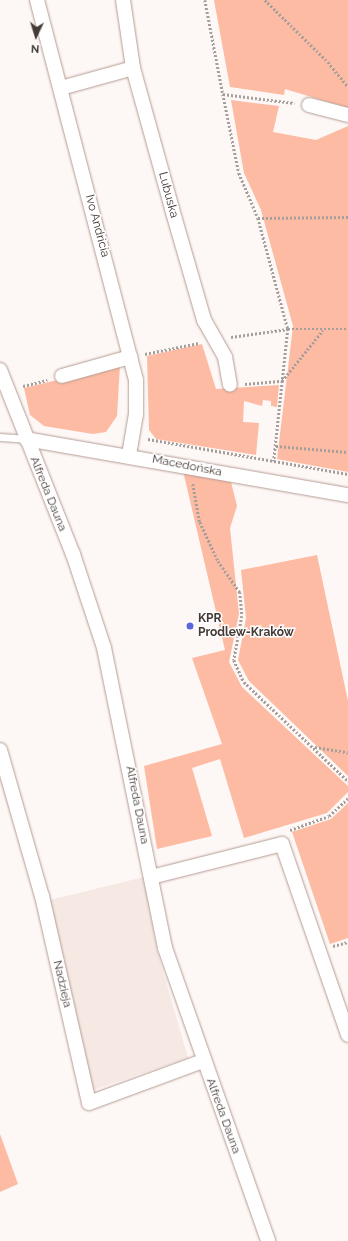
<!DOCTYPE html>
<html>
<head>
<meta charset="utf-8">
<style>
	body { margin:0 }
	#map { position:relative; width:348px; height:1241px; overflow:hidden; background:#fdf7f5; font-family:Raleway,sans-serif }
	div>[style] { position:absolute }
	.built>* { inset:0; background:#f6e8e3 }
	.green>* { inset:0; background:#fdbba3 }
	.path>* { height:2.5px; margin-top:-1.25px; transform-origin:0; background:repeating-linear-gradient(90deg,#a69e9b 0 2px,transparent 0 4px) }
	.roads { filter:drop-shadow(0 0 1px #b49b92) drop-shadow(0 0 1px #b49b92) }
	.service>* { height:7px; margin:-3.5px; padding:0 3.5px; transform-origin:3.5px; border-radius:3.5px; background:#fff }
	.minor>* { height:14px; margin:-7px; padding:0 7px; transform-origin:7px; border-radius:7px; background:#fff }
	.dots>* { width:11px; height:11px; translate:-50% -50%; box-sizing:border-box; border:2px solid #fff; border-radius:50% }
	span { translate:-50% -50%; white-space:nowrap; text-align:center; line-height:1.15; -webkit-text-stroke:3px #fff; paint-order:stroke }
	.street-label { font-size:12px; color:#433935 }
	.poi-label { font-size:12px; color:#433935; font-weight:700 }
	.left { translate:0 -50%; text-align:left }
	.north { position:absolute; left:16px; top:16px; width:40px; height:40px; -webkit-text-stroke:3px #fff; paint-order:stroke; rotate:184deg; font-size:11px; font-weight:700; line-height:16px; text-align:center; color:#433935 }
	.north::after { content:''; display:block; margin:auto; width:14px; height:18px; background:#433935; clip-path:polygon(50% 0,100% 100%,50% 72%,0 100%) }
</style>
</head>
<body>
<div id="map">
	<div class="built">
		<div style="clip-path:polygon(144px 877px,157px 950px,188px 1058px,87px 1092px,50px 900px)"></div>
	</div>
	<div class="green">
		<div style="clip-path:polygon(214px 0,348px 0,348px 108px,285px 89px,284px 95px,230px 87px)"></div>
		<div style="clip-path:polygon(231px 100px,279px 106px,273px 132px,316px 140px,348px 126px,348px 472px,277px 459px,293px 326px,261px 210px,244px 173px)"></div>
		<div style="clip-path:polygon(202px 344px,216px 389px,279px 385px,277px 407px,271px 406px,271px 401px,263px 400px,262px 406px,244px 401px,243px 422px,259px 423px,256px 455px,156px 439px,149px 430px,147px 356px)"></div>
		<div style="clip-path:polygon(120px 365px,117px 416px,106px 432px,93px 434px,44px 426px,30px 415px,24px 388px)"></div>
		<div style="clip-path:polygon(183px 471px,231px 482px,237px 506px,230px 528px,239px 614px,229px 662px,242px 687px,348px 786px,348px 792px,327px 813px,244px 838px,220px 759px,192px 768px,212px 836px,157px 849px,144px 766px,222px 744px,192px 658px,225px 650px)"></div>
		<div style="clip-path:polygon(317px 555px,348px 701px,348px 776px,249px 681px,238px 660px,246px 618px,241px 570px)"></div>
		<div style="clip-path:polygon(348px 803px,348px 938px,330px 944px,292px 832px,331px 819px)"></div>
		<div style="clip-path:polygon(0 1134px,18px 1184px,0 1192px)"></div>
	</div>
	<div class="path">
		<div style="left:205px;top:0;width:96px;rotate:79.2deg"></div>
		<div style="left:223px;top:94px;width:72px;rotate:7.2deg"></div>
		<div style="left:265px;top:0;width:88px;rotate:44.5deg"></div>
		<div style="left:328px;top:62px;width:32px;rotate:51deg"></div>
		<div style="left:223px;top:94px;width:81px;rotate:78.6deg"></div>
		<div style="left:239px;top:173px;width:49px;rotate:67.1deg"></div>
		<div style="left:258px;top:218px;width:115px;rotate:74.9deg"></div>
		<div style="left:288px;top:329px;width:133px;rotate:96.1deg"></div>
		<div style="left:258px;top:218px;width:90px;rotate:-0.6deg"></div>
		<div style="left:231px;top:337px;width:58px;rotate:-8deg"></div>
		<div style="left:288px;top:329px;width:60px"></div>
		<div style="left:145px;top:354px;width:55px;rotate:-11.5deg"></div>
		<div style="left:245px;top:384px;width:37px;rotate:-5deg"></div>
		<div style="left:282px;top:381px;width:65px;rotate:-51.2deg"></div>
		<div style="left:23px;top:386px;width:25px;rotate:-14deg"></div>
		<div style="left:148px;top:439px;width:203px;rotate:9.9deg"></div>
		<div style="left:276px;top:446px;width:72px;rotate:4.8deg"></div>
		<div style="left:193px;top:484px;width:39px;rotate:80deg"></div>
		<div style="left:200px;top:522px;width:43px;rotate:65.2deg"></div>
		<div style="left:218px;top:561px;width:38px;rotate:55deg"></div>
		<div style="left:240px;top:592px;width:24px;rotate:85deg"></div>
		<div style="left:242px;top:616px;width:45px;rotate:100.3deg"></div>
		<div style="left:234px;top:660px;width:24px;rotate:66deg"></div>
		<div style="left:244px;top:682px;width:144px;rotate:43.6deg"></div>
		<div style="left:315px;top:747px;width:33px;rotate:9deg"></div>
		<div style="left:290px;top:830px;width:41px;rotate:-19.7deg"></div>
		<div style="left:329px;top:816px;width:26px;rotate:-43deg"></div>
		<div style="left:333px;top:946px;width:16px;rotate:-15deg"></div>
	</div>
	<div class="roads">
		<div class="service">
			<div style="left:0;top:437px;width:26px;rotate:4deg"></div>
		</div>
		<div class="minor">
			<div style="left:37px;top:0;width:393px;rotate:75.4deg"></div>
			<div style="left:136px;top:380px;width:34px;rotate:90deg"></div>
			<div style="left:136px;top:414px;width:42px;rotate:99.7deg"></div>
			<div style="left:123px;top:0;width:69px;rotate:81.6deg"></div>
			<div style="left:133px;top:68px;width:146px;rotate:74.5deg"></div>
			<div style="left:172px;top:209px;width:116px;rotate:73.9deg"></div>
			<div style="left:204px;top:320px;width:43px;rotate:60.4deg"></div>
			<div style="left:225px;top:357px;width:28px;rotate:80deg"></div>
			<div style="left:61px;top:88px;width:75px;rotate:-15.5deg"></div>
			<div style="left:309px;top:105px;width:40px;rotate:14.4deg"></div>
			<div style="left:0;top:370px;width:198px;rotate:68.4deg"></div>
			<div style="left:73px;top:554px;width:99px;rotate:71.7deg"></div>
			<div style="left:104px;top:648px;width:306px;rotate:78.5deg"></div>
			<div style="left:165px;top:948px;width:311px;rotate:70.6deg"></div>
			<div style="left:62px;top:376px;width:71px;rotate:-15.6deg"></div>
			<div style="left:26px;top:439px;width:327px;rotate:9.9deg"></div>
			<div style="left:0;top:750px;width:152px;rotate:74deg"></div>
			<div style="left:42px;top:896px;width:212px;rotate:77.2deg"></div>
			<div style="left:89px;top:1103px;width:121px;rotate:-20.2deg"></div>
			<div style="left:151px;top:877px;width:135px;rotate:-14.1deg"></div>
			<div style="left:282px;top:844px;width:202px;rotate:70.9deg"></div>
		</div>
	</div>
	<div class="dots">
		<div style="left:190px;top:626px;background:#5b65dc"></div>
	</div>
	<div class="street-label">
		<span style="left:168px;top:195px;rotate:75deg">Lubuska</span>
		<span style="left:97px;top:226px;rotate:75deg">Ivo Andricia</span>
		<span style="left:187px;top:466px;rotate:11deg">Macedońska</span>
		<span style="left:48px;top:494px;rotate:68deg">Alfreda Dauna</span>
		<span style="left:137px;top:805px;rotate:79deg">Alfreda Dauna</span>
		<span style="left:62px;top:984px;rotate:77deg">Nadzieja</span>
		<span style="left:223px;top:1116px;rotate:70deg">Alfreda Dauna</span>
	</div>
	<div class="poi-label">
		<span class="left" style="left:198px;top:626px">KPR<br>Prodlew-Kraków</span>
	</div>
	<div class="north">N</div>
</div>
</body>
</html>
